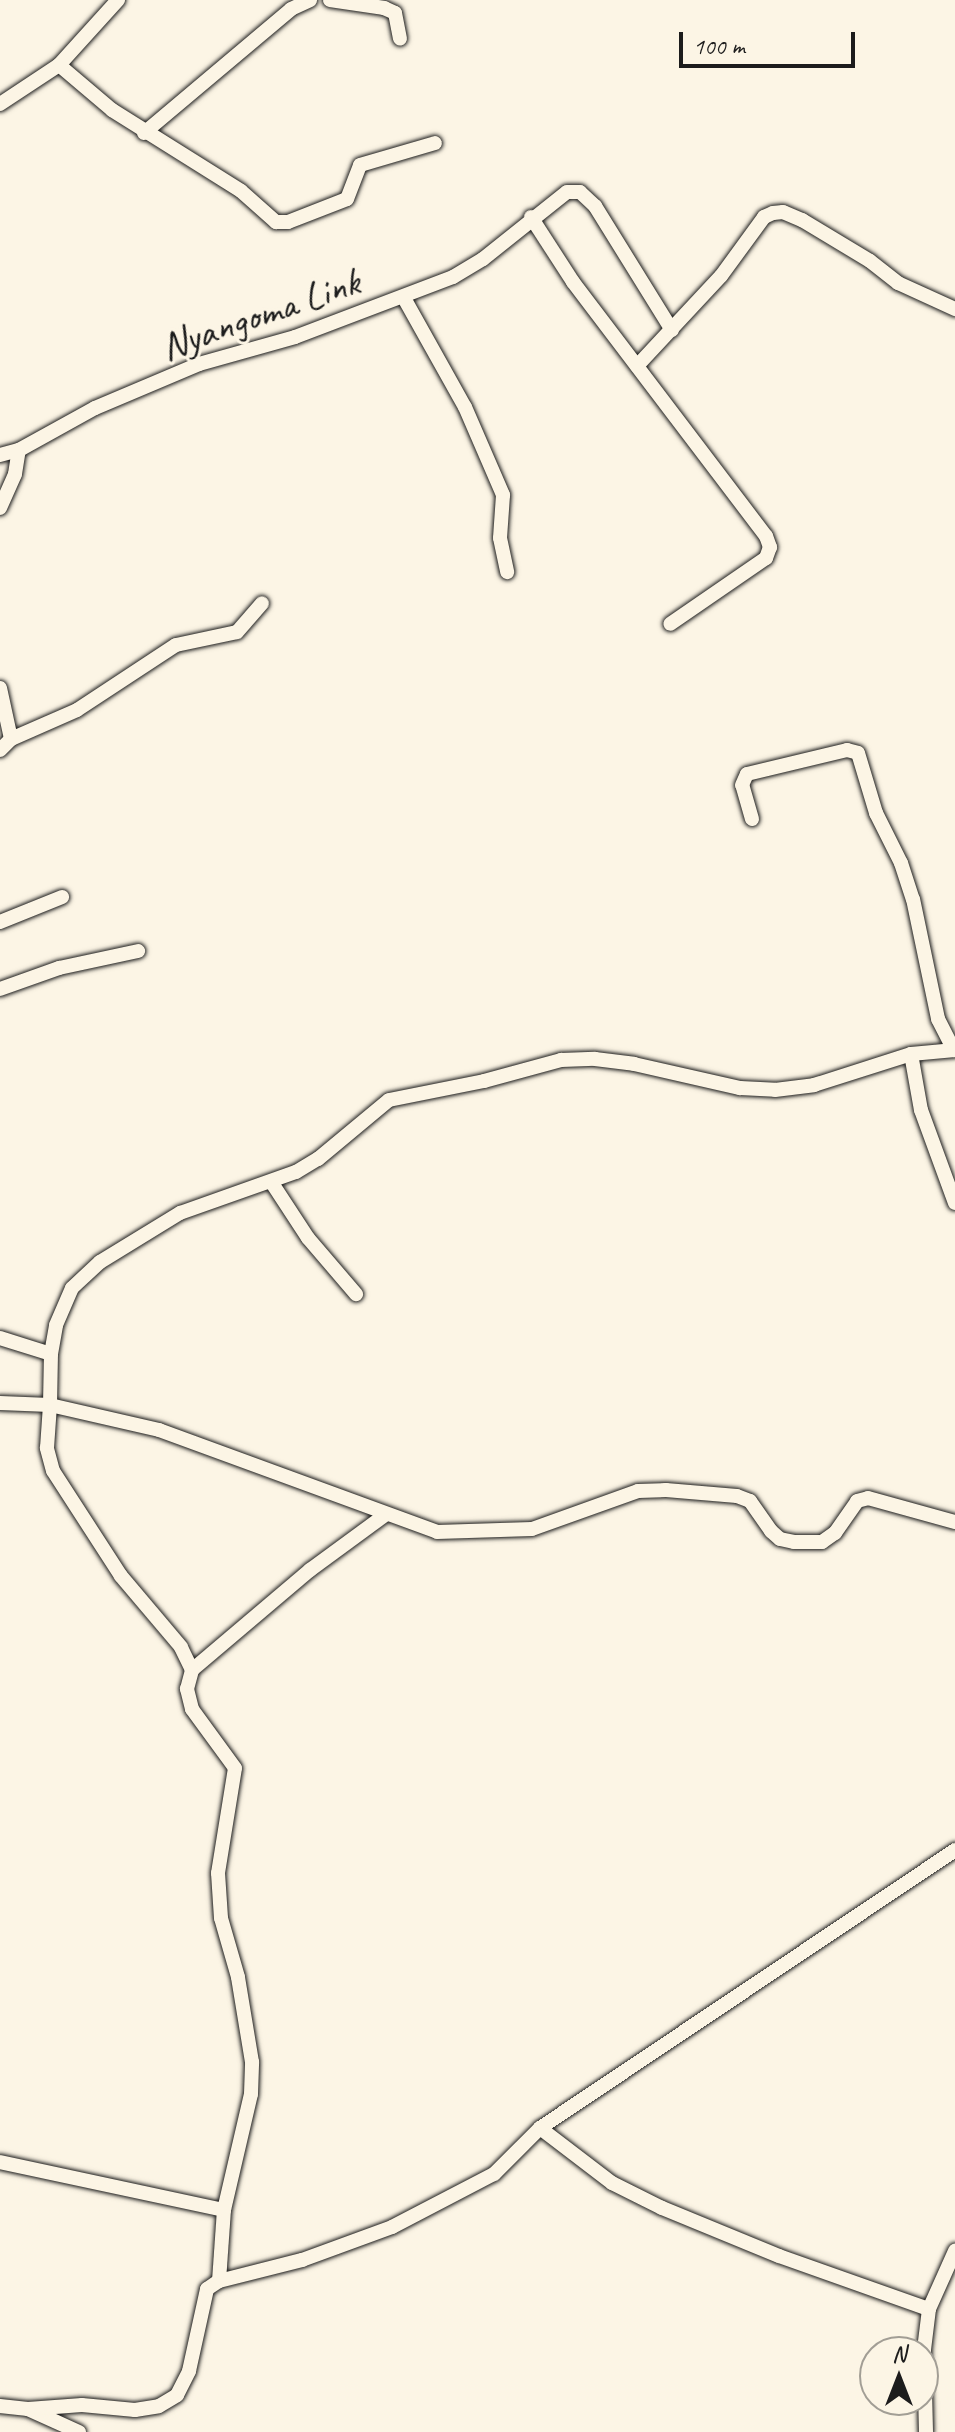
<!DOCTYPE html>
<html>
<head>
<meta charset="utf-8">
<style>
	body { margin:0 }
	#map { position:relative; width:955px; height:2432px; overflow:hidden; background:#fcf5e5; font-family:Caveat,sans-serif }
	div>[style] { position:absolute }
	.roads { filter:drop-shadow(0 0 2px #1c1c1c) drop-shadow(0 0 2px #1c1c1c) }
	.minor>* { height:14px; margin:-7px; padding:0 7px; transform-origin:7px; border-radius:7px; background:#fcf5e5 }
	span { translate:-50% -50%; white-space:nowrap; text-align:center; line-height:1.15; -webkit-text-stroke:6px #fcf5e5; paint-order:stroke }
	.street-label { font-size:40px; color:#1c1c1c }
	.north { position:absolute; left:859px; top:2336px; width:80px; height:80px; box-sizing:border-box; background:#fcf5e5; border:2px solid #a29e95; border-radius:50%; rotate:0deg; font-size:22px; font-weight:700; line-height:32px; text-align:center; color:#1c1c1c }
	.north::after { content:''; display:block; margin:auto; width:28px; height:36px; background:#1c1c1c; clip-path:polygon(50% 0,100% 100%,50% 72%,0 100%) }
	.scale { position:absolute; left:679px; top:32px; width:176px; height:36px; box-sizing:border-box; border:4px solid #1c1c1c; border-top:0; padding-left:10px; font-size:24px; line-height:28px; white-space:nowrap; color:#1c1c1c; -webkit-text-stroke:6px #fcf5e5; paint-order:stroke }
</style>
</head>
<body>
<div id="map">
	<div class="roads">
		<div class="minor">
			<div style="left:330px;top:0;width:55px;rotate:8.4deg"></div>
			<div style="left:384px;top:8px;width:12px;rotate:24deg"></div>
			<div style="left:395px;top:13px;width:26px;rotate:79deg"></div>
			<div style="left:59px;top:65px;width:70px;rotate:40.3deg"></div>
			<div style="left:112px;top:110px;width:152px;rotate:32.1deg"></div>
			<div style="left:241px;top:191px;width:47px;rotate:41.5deg"></div>
			<div style="left:276px;top:222px;width:12px"></div>
			<div style="left:288px;top:222px;width:63px;rotate:-21.3deg"></div>
			<div style="left:347px;top:199px;width:36px;rotate:-69deg"></div>
			<div style="left:360px;top:165px;width:78px;rotate:-16.3deg"></div>
			<div style="left:0;top:104px;width:71px;rotate:-33.5deg"></div>
			<div style="left:59px;top:65px;width:88px;rotate:-47.8deg"></div>
			<div style="left:144px;top:133px;width:192px;rotate:-40.1deg"></div>
			<div style="left:291px;top:9px;width:21px;rotate:-25deg"></div>
			<div style="left:531px;top:217px;width:77px;rotate:57.1deg"></div>
			<div style="left:573px;top:282px;width:319px;rotate:52.8deg"></div>
			<div style="left:766px;top:536px;width:12px;rotate:70deg"></div>
			<div style="left:770px;top:547px;width:12px;rotate:110deg"></div>
			<div style="left:766px;top:558px;width:116px;rotate:145.5deg"></div>
			<div style="left:404px;top:298px;width:125px;rotate:60.8deg"></div>
			<div style="left:465px;top:407px;width:96px;rotate:66.6deg"></div>
			<div style="left:503px;top:495px;width:43px;rotate:94deg"></div>
			<div style="left:500px;top:538px;width:35px;rotate:78deg"></div>
			<div style="left:637px;top:366px;width:123px;rotate:-47deg"></div>
			<div style="left:721px;top:276px;width:73px;rotate:-53.9deg"></div>
			<div style="left:764px;top:217px;width:10px;rotate:-24deg"></div>
			<div style="left:773px;top:213px;width:10px;rotate:-6deg"></div>
			<div style="left:783px;top:212px;width:21px;rotate:23deg"></div>
			<div style="left:802px;top:220px;width:79px;rotate:31.1deg"></div>
			<div style="left:870px;top:261px;width:36px;rotate:38deg"></div>
			<div style="left:898px;top:283px;width:63px;rotate:24.5deg"></div>
			<div style="left:0;top:455px;width:20px;rotate:-15deg"></div>
			<div style="left:19px;top:450px;width:87px;rotate:-28.9deg"></div>
			<div style="left:95px;top:408px;width:113px;rotate:-22.9deg"></div>
			<div style="left:199px;top:364px;width:100px;rotate:-15.7deg"></div>
			<div style="left:295px;top:337px;width:169px;rotate:-20.8deg"></div>
			<div style="left:453px;top:277px;width:35px;rotate:-31deg"></div>
			<div style="left:483px;top:259px;width:107px;rotate:-38.6deg"></div>
			<div style="left:567px;top:192px;width:13px"></div>
			<div style="left:580px;top:192px;width:21px;rotate:43deg"></div>
			<div style="left:595px;top:206px;width:146px;rotate:58.2deg"></div>
			<div style="left:0;top:508px;width:37px;rotate:-66deg"></div>
			<div style="left:15px;top:474px;width:24px;rotate:-81deg"></div>
			<div style="left:0;top:688px;width:52px;rotate:77.8deg"></div>
			<div style="left:0;top:750px;width:16px;rotate:-45deg"></div>
			<div style="left:11px;top:739px;width:72px;rotate:-23.7deg"></div>
			<div style="left:77px;top:710px;width:118px;rotate:-33.3deg"></div>
			<div style="left:176px;top:645px;width:62px;rotate:-12deg"></div>
			<div style="left:237px;top:632px;width:38px;rotate:-49deg"></div>
			<div style="left:752px;top:819px;width:35px;rotate:-106deg"></div>
			<div style="left:742px;top:785px;width:12px;rotate:-66deg"></div>
			<div style="left:747px;top:774px;width:103px;rotate:-13.5deg"></div>
			<div style="left:847px;top:750px;width:11px;rotate:15deg"></div>
			<div style="left:858px;top:753px;width:63px;rotate:73.3deg"></div>
			<div style="left:876px;top:813px;width:56px;rotate:63.4deg"></div>
			<div style="left:901px;top:863px;width:38px;rotate:72deg"></div>
			<div style="left:913px;top:899px;width:123px;rotate:78.2deg"></div>
			<div style="left:938px;top:1019px;width:35px;rotate:63deg"></div>
			<div style="left:0;top:922px;width:67px;rotate:-22deg"></div>
			<div style="left:0;top:989px;width:63px;rotate:-19.6deg"></div>
			<div style="left:59px;top:968px;width:81px;rotate:-12.1deg"></div>
			<div style="left:911px;top:1054px;width:57px;rotate:79.9deg"></div>
			<div style="left:921px;top:1110px;width:99px;rotate:69.9deg"></div>
			<div style="left:272px;top:1183px;width:66px;rotate:56.8deg"></div>
			<div style="left:308px;top:1238px;width:74px;rotate:49.4deg"></div>
			<div style="left:0;top:1338px;width:53px;rotate:17.4deg"></div>
			<div style="left:0;top:1403px;width:50px;rotate:2.3deg"></div>
			<div style="left:50px;top:1405px;width:51px;rotate:-88.9deg"></div>
			<div style="left:51px;top:1354px;width:29px;rotate:-80deg"></div>
			<div style="left:56px;top:1325px;width:40px;rotate:-66.6deg"></div>
			<div style="left:72px;top:1288px;width:38px;rotate:-43deg"></div>
			<div style="left:100px;top:1262px;width:94px;rotate:-31.5deg"></div>
			<div style="left:180px;top:1213px;width:123px;rotate:-19.5deg"></div>
			<div style="left:296px;top:1172px;width:26px;rotate:-31deg"></div>
			<div style="left:318px;top:1159px;width:92px;rotate:-39.7deg"></div>
			<div style="left:389px;top:1100px;width:97px;rotate:-11.3deg"></div>
			<div style="left:484px;top:1081px;width:80px;rotate:-15.3deg"></div>
			<div style="left:561px;top:1060px;width:34px;rotate:-2deg"></div>
			<div style="left:595px;top:1059px;width:39px;rotate:7deg"></div>
			<div style="left:634px;top:1064px;width:109px;rotate:12.8deg"></div>
			<div style="left:740px;top:1088px;width:35px;rotate:3deg"></div>
			<div style="left:775px;top:1090px;width:39px;rotate:-7deg"></div>
			<div style="left:814px;top:1085px;width:102px;rotate:-17.7deg"></div>
			<div style="left:911px;top:1054px;width:44px;rotate:-5.2deg"></div>
			<div style="left:192px;top:1670px;width:155px;rotate:-40.3deg"></div>
			<div style="left:310px;top:1570px;width:93px;rotate:-36.3deg"></div>
			<div style="left:540px;top:2128px;width:91px;rotate:37.4deg"></div>
			<div style="left:612px;top:2183px;width:56px;rotate:26.6deg"></div>
			<div style="left:662px;top:2208px;width:126px;rotate:22.3deg"></div>
			<div style="left:779px;top:2256px;width:159px;rotate:19.5deg"></div>
			<div style="left:929px;top:2309px;width:41px;rotate:97deg"></div>
			<div style="left:924px;top:2350px;width:82px;rotate:88.6deg"></div>
			<div style="left:0;top:2162px;width:229px;rotate:12.1deg"></div>
			<div style="left:219px;top:2281px;width:71px;rotate:-86deg"></div>
			<div style="left:224px;top:2210px;width:119px;rotate:-76.9deg"></div>
			<div style="left:251px;top:2094px;width:32px;rotate:-88deg"></div>
			<div style="left:252px;top:2062px;width:86px;rotate:-99.4deg"></div>
			<div style="left:238px;top:1977px;width:61px;rotate:-106.1deg"></div>
			<div style="left:221px;top:1918px;width:45px;rotate:-93.8deg"></div>
			<div style="left:218px;top:1873px;width:106px;rotate:-80.8deg"></div>
			<div style="left:235px;top:1768px;width:73px;rotate:-126.1deg"></div>
			<div style="left:192px;top:1709px;width:21px;rotate:-104deg"></div>
			<div style="left:187px;top:1689px;width:20px;rotate:-75deg"></div>
			<div style="left:192px;top:1670px;width:25px;rotate:-116deg"></div>
			<div style="left:181px;top:1647px;width:93px;rotate:-130.2deg"></div>
			<div style="left:121px;top:1576px;width:125px;rotate:-122.9deg"></div>
			<div style="left:53px;top:1471px;width:24px;rotate:-105deg"></div>
			<div style="left:47px;top:1448px;width:43px;rotate:-86deg"></div>
			<div style="left:50px;top:1405px;width:112px;rotate:12.9deg"></div>
			<div style="left:159px;top:1430px;width:296px;rotate:20.1deg"></div>
			<div style="left:437px;top:1532px;width:95px;rotate:-1.8deg"></div>
			<div style="left:532px;top:1529px;width:113px;rotate:-19.7deg"></div>
			<div style="left:638px;top:1491px;width:28px;rotate:-2deg"></div>
			<div style="left:666px;top:1490px;width:71px;rotate:4.8deg"></div>
			<div style="left:737px;top:1496px;width:14px;rotate:21deg"></div>
			<div style="left:750px;top:1501px;width:37px;rotate:55deg"></div>
			<div style="left:771px;top:1531px;width:12px;rotate:42deg"></div>
			<div style="left:780px;top:1539px;width:14px;rotate:12deg"></div>
			<div style="left:794px;top:1542px;width:28px"></div>
			<div style="left:822px;top:1542px;width:16px;rotate:-35deg"></div>
			<div style="left:835px;top:1533px;width:39px;rotate:-55deg"></div>
			<div style="left:857px;top:1501px;width:11px;rotate:-15deg"></div>
			<div style="left:868px;top:1498px;width:90px;rotate:15.4deg"></div>
			<div style="left:929px;top:2309px;width:64px;rotate:-65.9deg"></div>
			<div style="left:0;top:2406px;width:28px;rotate:6deg"></div>
			<div style="left:28px;top:2409px;width:56px;rotate:24.3deg"></div>
			<div style="left:28px;top:2409px;width:54px;rotate:-4.2deg"></div>
			<div style="left:82px;top:2405px;width:53px;rotate:5.4deg"></div>
			<div style="left:135px;top:2410px;width:24px;rotate:-9deg"></div>
			<div style="left:159px;top:2406px;width:21px;rotate:-31deg"></div>
			<div style="left:177px;top:2395px;width:27px;rotate:-63deg"></div>
			<div style="left:189px;top:2371px;width:84px;rotate:-77.6deg"></div>
			<div style="left:207px;top:2289px;width:14px;rotate:-34deg"></div>
			<div style="left:219px;top:2281px;width:86px;rotate:-14.2deg"></div>
			<div style="left:302px;top:2260px;width:96px;rotate:-20.1deg"></div>
			<div style="left:392px;top:2227px;width:115px;rotate:-27.5deg"></div>
			<div style="left:494px;top:2174px;width:65px;rotate:-45deg"></div>
			<div style="left:540px;top:2128px;width:500px;rotate:-33.8deg"></div>
		</div>
	</div>
	<div class="street-label">
		<span style="left:260px;top:314px;rotate:-19deg">Nyangoma Link</span>
	</div>
	<div class="north">N</div>
	<div class="scale">100 m</div>
</div>
</body>
</html>
